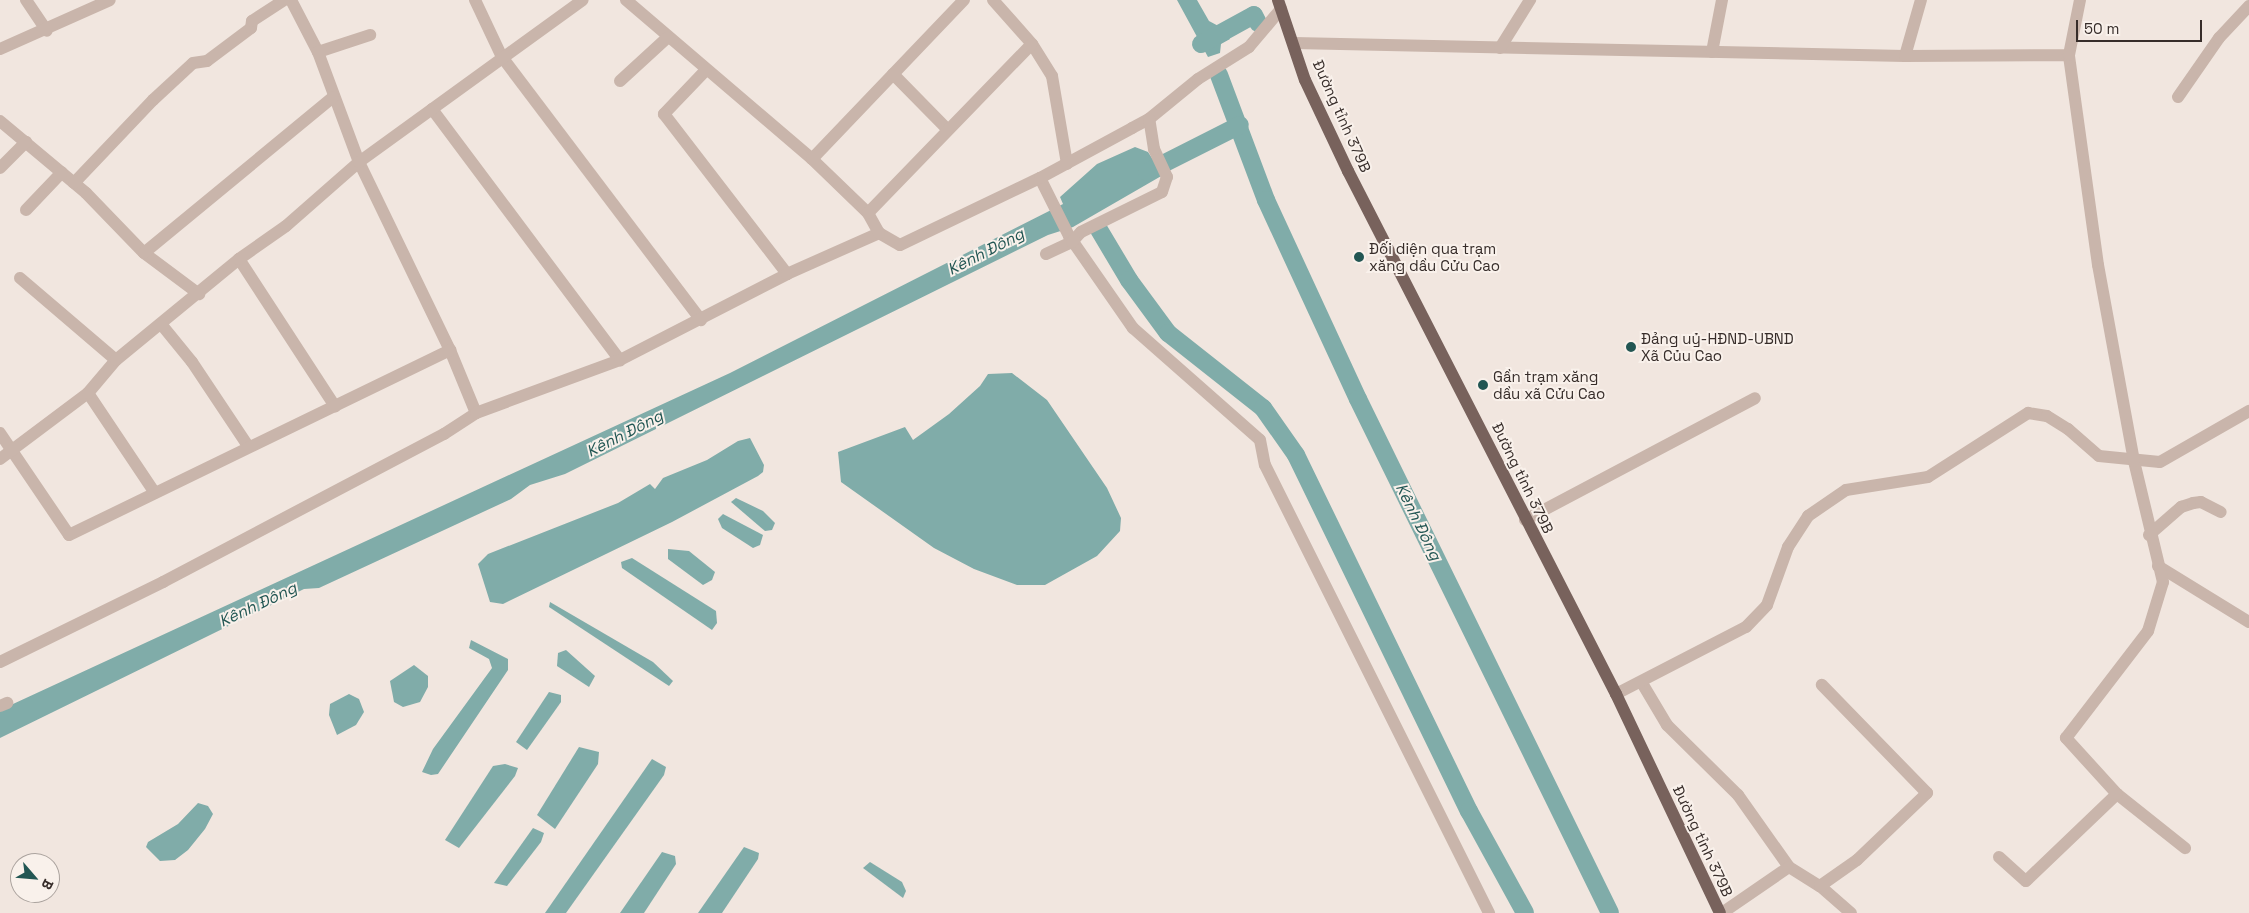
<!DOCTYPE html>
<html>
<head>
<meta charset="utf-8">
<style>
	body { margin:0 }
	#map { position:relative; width:2249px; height:913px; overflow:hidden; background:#f1e6df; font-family:"Space Grotesk",sans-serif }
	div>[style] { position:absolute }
	.water>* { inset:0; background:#80aca9 }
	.canal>* { height:18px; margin:-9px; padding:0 9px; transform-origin:9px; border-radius:9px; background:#80aca9 }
	.minor>* { height:12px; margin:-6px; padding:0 6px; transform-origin:6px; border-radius:6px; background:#c9b5ab }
	.major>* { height:12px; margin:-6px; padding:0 6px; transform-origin:6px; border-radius:6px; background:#78625c }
	.dots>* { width:14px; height:14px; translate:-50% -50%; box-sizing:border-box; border:2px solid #f9f1eb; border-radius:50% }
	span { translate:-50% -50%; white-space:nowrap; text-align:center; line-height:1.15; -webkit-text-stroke:4px #f9f1eb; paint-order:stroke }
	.street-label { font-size:15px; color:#372d2a }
	.poi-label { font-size:15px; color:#372d2a }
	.left { translate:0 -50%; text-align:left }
	.water-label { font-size:16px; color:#225653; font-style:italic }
	.north { position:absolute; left:10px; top:853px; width:50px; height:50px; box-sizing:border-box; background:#f9f1eb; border:1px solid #aba39e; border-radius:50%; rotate:117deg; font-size:14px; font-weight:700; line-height:20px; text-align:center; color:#372d2a }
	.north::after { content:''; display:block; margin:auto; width:18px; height:22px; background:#225653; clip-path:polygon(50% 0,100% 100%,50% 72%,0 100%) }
	.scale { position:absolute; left:2076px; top:20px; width:126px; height:22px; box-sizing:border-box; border:2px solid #372d2a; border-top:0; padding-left:6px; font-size:15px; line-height:18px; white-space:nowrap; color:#372d2a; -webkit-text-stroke:4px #f9f1eb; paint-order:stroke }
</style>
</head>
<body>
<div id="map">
	<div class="water">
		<div style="clip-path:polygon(1177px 0,1197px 0,1209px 21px,1224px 29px,1230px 39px,1221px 44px,1220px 53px,1208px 57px)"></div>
		<div style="clip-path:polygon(1135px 147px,1148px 152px,1163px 175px,1073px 227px,1048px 235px,565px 474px,530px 485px,511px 499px,319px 588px,304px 589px,0 738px,0 710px,730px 373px,1063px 204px,1060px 197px,1097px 164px)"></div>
		<div style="clip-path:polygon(1012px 373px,1047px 400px,1107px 488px,1121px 518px,1120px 531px,1097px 556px,1045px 585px,1017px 585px,974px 569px,934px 548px,841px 482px,838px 452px,905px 427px,913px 440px,949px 414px,980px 386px,988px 374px)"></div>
		<div style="clip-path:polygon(750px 438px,764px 465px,763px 472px,758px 476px,672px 522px,503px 604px,490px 602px,478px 564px,488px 554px,618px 503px,650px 484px,655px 489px,663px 478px,707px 460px,738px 441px)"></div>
		<div style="clip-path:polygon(736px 498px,763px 511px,775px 523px,772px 530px,765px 531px,731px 502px)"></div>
		<div style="clip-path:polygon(723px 514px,763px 535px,760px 545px,753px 548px,722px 528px,718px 519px)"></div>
		<div style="clip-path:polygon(668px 549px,689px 551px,715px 572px,712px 580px,703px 585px,668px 559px)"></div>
		<div style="clip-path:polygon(632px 558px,716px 611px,717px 623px,712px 630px,622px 568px,621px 562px)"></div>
		<div style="clip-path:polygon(550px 602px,653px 662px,673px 681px,669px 686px,549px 607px)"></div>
		<div style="clip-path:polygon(471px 640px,508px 659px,508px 670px,438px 774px,431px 775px,422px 772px,433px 749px,492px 668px,489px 659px,469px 648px)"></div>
		<div style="clip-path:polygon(566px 650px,595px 676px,589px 687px,557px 666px,558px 653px)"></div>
		<div style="clip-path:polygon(414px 665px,428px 676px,428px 687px,420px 702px,403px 707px,394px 702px,390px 681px)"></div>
		<div style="clip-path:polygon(549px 692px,561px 695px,561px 702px,527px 750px,516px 742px)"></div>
		<div style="clip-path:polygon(349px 694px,359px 699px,364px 712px,356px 725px,337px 735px,329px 715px,330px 704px)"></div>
		<div style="clip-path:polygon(579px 747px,599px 752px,598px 764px,555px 829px,537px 815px)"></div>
		<div style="clip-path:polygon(652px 759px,666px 767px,664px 775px,566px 913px,545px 913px)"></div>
		<div style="clip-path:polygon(505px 764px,518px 768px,515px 776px,459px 848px,445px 840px,493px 766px)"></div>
		<div style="clip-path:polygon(198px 803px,208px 806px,213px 814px,205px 829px,188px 850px,175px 860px,160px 861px,146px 847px,148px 842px,178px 824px)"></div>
		<div style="clip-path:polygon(533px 828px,544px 833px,541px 842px,507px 886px,494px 883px)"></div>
		<div style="clip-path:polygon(744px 847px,759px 853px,758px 859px,722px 913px,698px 913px)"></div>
		<div style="clip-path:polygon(662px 852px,675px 856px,676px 864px,644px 913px,620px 913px)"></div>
		<div style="clip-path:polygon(870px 862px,902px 882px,906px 891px,903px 898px,863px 868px)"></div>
	</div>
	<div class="canal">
		<div style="left:1201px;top:44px;width:60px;rotate:-28.7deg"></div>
		<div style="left:1254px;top:15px;width:9px;rotate:63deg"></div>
		<div style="left:1219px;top:75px;width:134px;rotate:69.4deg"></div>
		<div style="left:1266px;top:200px;width:219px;rotate:65.2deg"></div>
		<div style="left:1358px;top:399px;width:572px;rotate:63.88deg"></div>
		<div style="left:1147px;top:172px;width:104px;rotate:-26.8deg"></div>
		<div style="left:1098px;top:228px;width:61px;rotate:59.2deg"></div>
		<div style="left:1129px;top:280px;width:66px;rotate:53.7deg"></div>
		<div style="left:1168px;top:333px;width:121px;rotate:38.3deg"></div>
		<div style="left:1263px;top:408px;width:57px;rotate:54.9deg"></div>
		<div style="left:1296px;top:455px;width:396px;rotate:64.1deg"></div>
		<div style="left:1469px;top:811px;width:116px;rotate:61.2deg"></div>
	</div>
	<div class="minor">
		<div style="left:26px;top:0;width:37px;rotate:56deg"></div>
		<div style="left:291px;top:0;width:59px;rotate:62.6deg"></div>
		<div style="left:318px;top:52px;width:117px;rotate:69.6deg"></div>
		<div style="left:359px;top:162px;width:209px;rotate:64.2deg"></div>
		<div style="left:450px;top:350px;width:68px;rotate:67.6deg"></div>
		<div style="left:475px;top:0;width:63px;rotate:64.7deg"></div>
		<div style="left:502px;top:57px;width:330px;rotate:52.9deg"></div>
		<div style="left:626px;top:0;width:245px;rotate:40.5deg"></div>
		<div style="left:812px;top:159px;width:78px;rotate:44deg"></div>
		<div style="left:993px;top:0;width:59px;rotate:48.4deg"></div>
		<div style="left:1032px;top:44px;width:38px;rotate:58deg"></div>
		<div style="left:1052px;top:76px;width:89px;rotate:80.3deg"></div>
		<div style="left:1294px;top:43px;width:611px;rotate:1.22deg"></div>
		<div style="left:1905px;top:56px;width:164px;rotate:-0.3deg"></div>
		<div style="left:1500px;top:48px;width:57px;rotate:-58deg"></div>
		<div style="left:0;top:49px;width:120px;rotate:-24deg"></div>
		<div style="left:318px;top:52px;width:55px;rotate:-18.1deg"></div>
		<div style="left:1712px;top:52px;width:53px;rotate:-79.1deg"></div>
		<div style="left:1905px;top:56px;width:58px;rotate:-74.1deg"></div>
		<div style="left:706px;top:70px;width:61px;rotate:133.7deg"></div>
		<div style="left:664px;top:114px;width:202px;rotate:52.4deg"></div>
		<div style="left:893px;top:74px;width:78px;rotate:45.5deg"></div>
		<div style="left:620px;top:81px;width:64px;rotate:-42.5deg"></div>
		<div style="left:2178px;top:97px;width:72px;rotate:-55.2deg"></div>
		<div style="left:2219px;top:38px;width:44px;rotate:-46.8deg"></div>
		<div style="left:432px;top:109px;width:314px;rotate:53.2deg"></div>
		<div style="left:0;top:121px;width:112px;rotate:39.9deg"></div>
		<div style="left:86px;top:193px;width:83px;rotate:46deg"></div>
		<div style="left:144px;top:253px;width:69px;rotate:36.7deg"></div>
		<div style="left:812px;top:159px;width:220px;rotate:-46.3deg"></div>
		<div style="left:0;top:168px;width:37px;rotate:-45deg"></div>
		<div style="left:1040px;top:178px;width:65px;rotate:63.4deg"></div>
		<div style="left:1069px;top:236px;width:112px;rotate:55.2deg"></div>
		<div style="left:1133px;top:328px;width:169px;rotate:41.4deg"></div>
		<div style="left:1260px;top:440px;width:25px;rotate:79deg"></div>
		<div style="left:1265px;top:465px;width:501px;rotate:63.43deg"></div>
		<div style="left:74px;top:183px;width:115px;rotate:-46.4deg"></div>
		<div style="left:153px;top:100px;width:54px;rotate:-42.8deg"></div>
		<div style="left:193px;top:63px;width:14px;rotate:-8deg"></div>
		<div style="left:207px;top:61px;width:55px;rotate:-36.9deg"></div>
		<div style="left:251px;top:28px;width:7px;rotate:-82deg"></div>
		<div style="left:252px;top:21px;width:38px;rotate:-33deg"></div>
		<div style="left:26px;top:210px;width:52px;rotate:-46.5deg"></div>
		<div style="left:879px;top:233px;width:24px;rotate:30deg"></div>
		<div style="left:900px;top:245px;width:155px;rotate:-25.6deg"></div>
		<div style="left:1040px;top:178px;width:105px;rotate:-28.5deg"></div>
		<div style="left:1132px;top:128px;width:19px;rotate:-28deg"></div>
		<div style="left:1149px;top:119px;width:63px;rotate:-39.2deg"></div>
		<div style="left:1198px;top:79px;width:60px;rotate:-32.1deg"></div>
		<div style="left:1249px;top:47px;width:50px;rotate:-49.9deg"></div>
		<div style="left:144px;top:253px;width:245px;rotate:-39.5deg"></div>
		<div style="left:1046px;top:254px;width:29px;rotate:-25deg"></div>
		<div style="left:1072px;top:242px;width:13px;rotate:-48deg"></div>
		<div style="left:1081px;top:232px;width:90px;rotate:-26.3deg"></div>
		<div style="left:1162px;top:192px;width:16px;rotate:-72deg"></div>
		<div style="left:1167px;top:177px;width:31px;rotate:-115deg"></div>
		<div style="left:1154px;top:149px;width:30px;rotate:-99deg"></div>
		<div style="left:239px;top:259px;width:176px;rotate:56.9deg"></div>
		<div style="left:20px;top:278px;width:126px;rotate:40.5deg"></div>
		<div style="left:161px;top:324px;width:49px;rotate:50.8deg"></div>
		<div style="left:192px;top:362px;width:101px;rotate:56.3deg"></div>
		<div style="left:88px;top:393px;width:120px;rotate:56.2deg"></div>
		<div style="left:0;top:433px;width:123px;rotate:55.9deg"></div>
		<div style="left:69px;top:535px;width:424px;rotate:-25.9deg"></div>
		<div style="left:0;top:459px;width:110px;rotate:-36.9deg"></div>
		<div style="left:88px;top:393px;width:43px;rotate:-49.7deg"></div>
		<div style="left:116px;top:360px;width:159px;rotate:-39.4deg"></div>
		<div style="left:239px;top:259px;width:57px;rotate:-35.1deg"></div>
		<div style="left:286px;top:226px;width:97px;rotate:-41.2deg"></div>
		<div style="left:359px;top:162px;width:276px;rotate:-35.9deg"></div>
		<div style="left:1525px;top:520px;width:260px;rotate:-27.9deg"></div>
		<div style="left:2149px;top:535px;width:43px;rotate:-41.2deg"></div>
		<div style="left:2181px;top:507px;width:13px;rotate:-18deg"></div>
		<div style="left:2193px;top:503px;width:8px;rotate:-7deg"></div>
		<div style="left:2201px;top:502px;width:22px;rotate:27deg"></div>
		<div style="left:2158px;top:566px;width:107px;rotate:31.6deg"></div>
		<div style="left:0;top:662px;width:182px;rotate:-26.1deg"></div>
		<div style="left:163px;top:582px;width:318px;rotate:-27.8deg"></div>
		<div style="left:444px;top:434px;width:38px;rotate:-33deg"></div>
		<div style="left:476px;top:413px;width:153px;rotate:-20.2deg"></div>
		<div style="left:620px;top:360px;width:188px;rotate:-27.2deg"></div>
		<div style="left:787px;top:274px;width:101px;rotate:-24deg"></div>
		<div style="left:879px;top:233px;width:23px;rotate:-119deg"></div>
		<div style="left:868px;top:213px;width:235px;rotate:-45.9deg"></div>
		<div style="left:1642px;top:683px;width:49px;rotate:59.2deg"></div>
		<div style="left:1667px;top:725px;width:100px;rotate:44.6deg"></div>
		<div style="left:1738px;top:795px;width:88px;rotate:54.7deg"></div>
		<div style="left:1616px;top:694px;width:146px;rotate:-27.3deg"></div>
		<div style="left:1746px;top:627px;width:30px;rotate:-46deg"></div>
		<div style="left:1767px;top:605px;width:62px;rotate:-70.1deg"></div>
		<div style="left:1788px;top:547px;width:37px;rotate:-57deg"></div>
		<div style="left:1808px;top:516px;width:46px;rotate:-34.4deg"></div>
		<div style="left:1846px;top:490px;width:83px;rotate:-9deg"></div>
		<div style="left:1928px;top:477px;width:119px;rotate:-32.6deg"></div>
		<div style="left:2028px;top:413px;width:19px;rotate:9deg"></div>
		<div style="left:2047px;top:416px;width:25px;rotate:32deg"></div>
		<div style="left:2068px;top:429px;width:41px;rotate:41.1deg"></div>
		<div style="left:2099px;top:456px;width:61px;rotate:5.6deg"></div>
		<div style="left:2160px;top:462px;width:103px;rotate:-29.8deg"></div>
		<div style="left:0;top:706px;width:8px;rotate:-23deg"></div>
		<div style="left:2117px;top:794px;width:87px;rotate:38.5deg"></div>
		<div style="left:1999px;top:857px;width:36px;rotate:42deg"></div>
		<div style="left:2026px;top:881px;width:126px;rotate:-43.7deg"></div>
		<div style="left:2117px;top:794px;width:76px;rotate:-132.3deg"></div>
		<div style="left:2066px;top:738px;width:135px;rotate:-52.5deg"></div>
		<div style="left:2148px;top:631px;width:51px;rotate:-73deg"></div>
		<div style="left:2163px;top:582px;width:124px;rotate:-103.5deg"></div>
		<div style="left:2134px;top:461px;width:199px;rotate:-100.4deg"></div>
		<div style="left:2098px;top:265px;width:212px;rotate:-97.9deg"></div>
		<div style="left:2069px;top:55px;width:56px;rotate:-78.7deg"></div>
		<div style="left:1820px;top:886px;width:41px;rotate:41.1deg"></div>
		<div style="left:1722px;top:913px;width:81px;rotate:-34.5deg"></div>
		<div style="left:1789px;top:867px;width:36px;rotate:32deg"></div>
		<div style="left:1820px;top:886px;width:45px;rotate:-35.1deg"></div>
		<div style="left:1857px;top:860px;width:97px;rotate:-43.7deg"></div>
		<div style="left:1927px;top:793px;width:151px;rotate:-134.2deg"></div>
	</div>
	<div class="major">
		<div style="left:1278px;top:0;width:84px;rotate:71.4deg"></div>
		<div style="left:1305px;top:80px;width:101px;rotate:64.7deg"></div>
		<div style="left:1348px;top:171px;width:588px;rotate:62.87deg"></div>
		<div style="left:1616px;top:694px;width:242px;rotate:64.6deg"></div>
	</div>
	<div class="dots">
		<div style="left:1359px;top:257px;background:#225653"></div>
		<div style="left:1631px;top:347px;background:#225653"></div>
		<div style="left:1483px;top:385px;background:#225653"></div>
	</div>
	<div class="street-label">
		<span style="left:1342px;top:116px;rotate:66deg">Đường tỉnh 379B</span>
		<span style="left:1523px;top:478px;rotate:64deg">Đường tỉnh 379B</span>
		<span style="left:1703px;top:841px;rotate:65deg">Đường tỉnh 379B</span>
	</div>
	<div class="poi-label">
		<span class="left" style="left:1369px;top:257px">Đối diện qua trạm<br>xăng dầu Cửu Cao</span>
		<span class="left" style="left:1641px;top:347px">Đảng uỷ-HĐND-UBND<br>Xã Củu Cao</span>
		<span class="left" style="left:1493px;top:385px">Gần trạm xăng<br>dầu xã Cửu Cao</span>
	</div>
	<div class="water-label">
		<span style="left:986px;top:252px;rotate:-27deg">Kênh Đông</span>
		<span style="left:625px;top:434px;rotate:-27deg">Kênh Đông</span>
		<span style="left:1418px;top:522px;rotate:64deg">Kênh Đông</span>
		<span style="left:258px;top:605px;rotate:-25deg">Kênh Đông</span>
	</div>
	<div class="north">B</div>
	<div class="scale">50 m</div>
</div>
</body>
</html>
